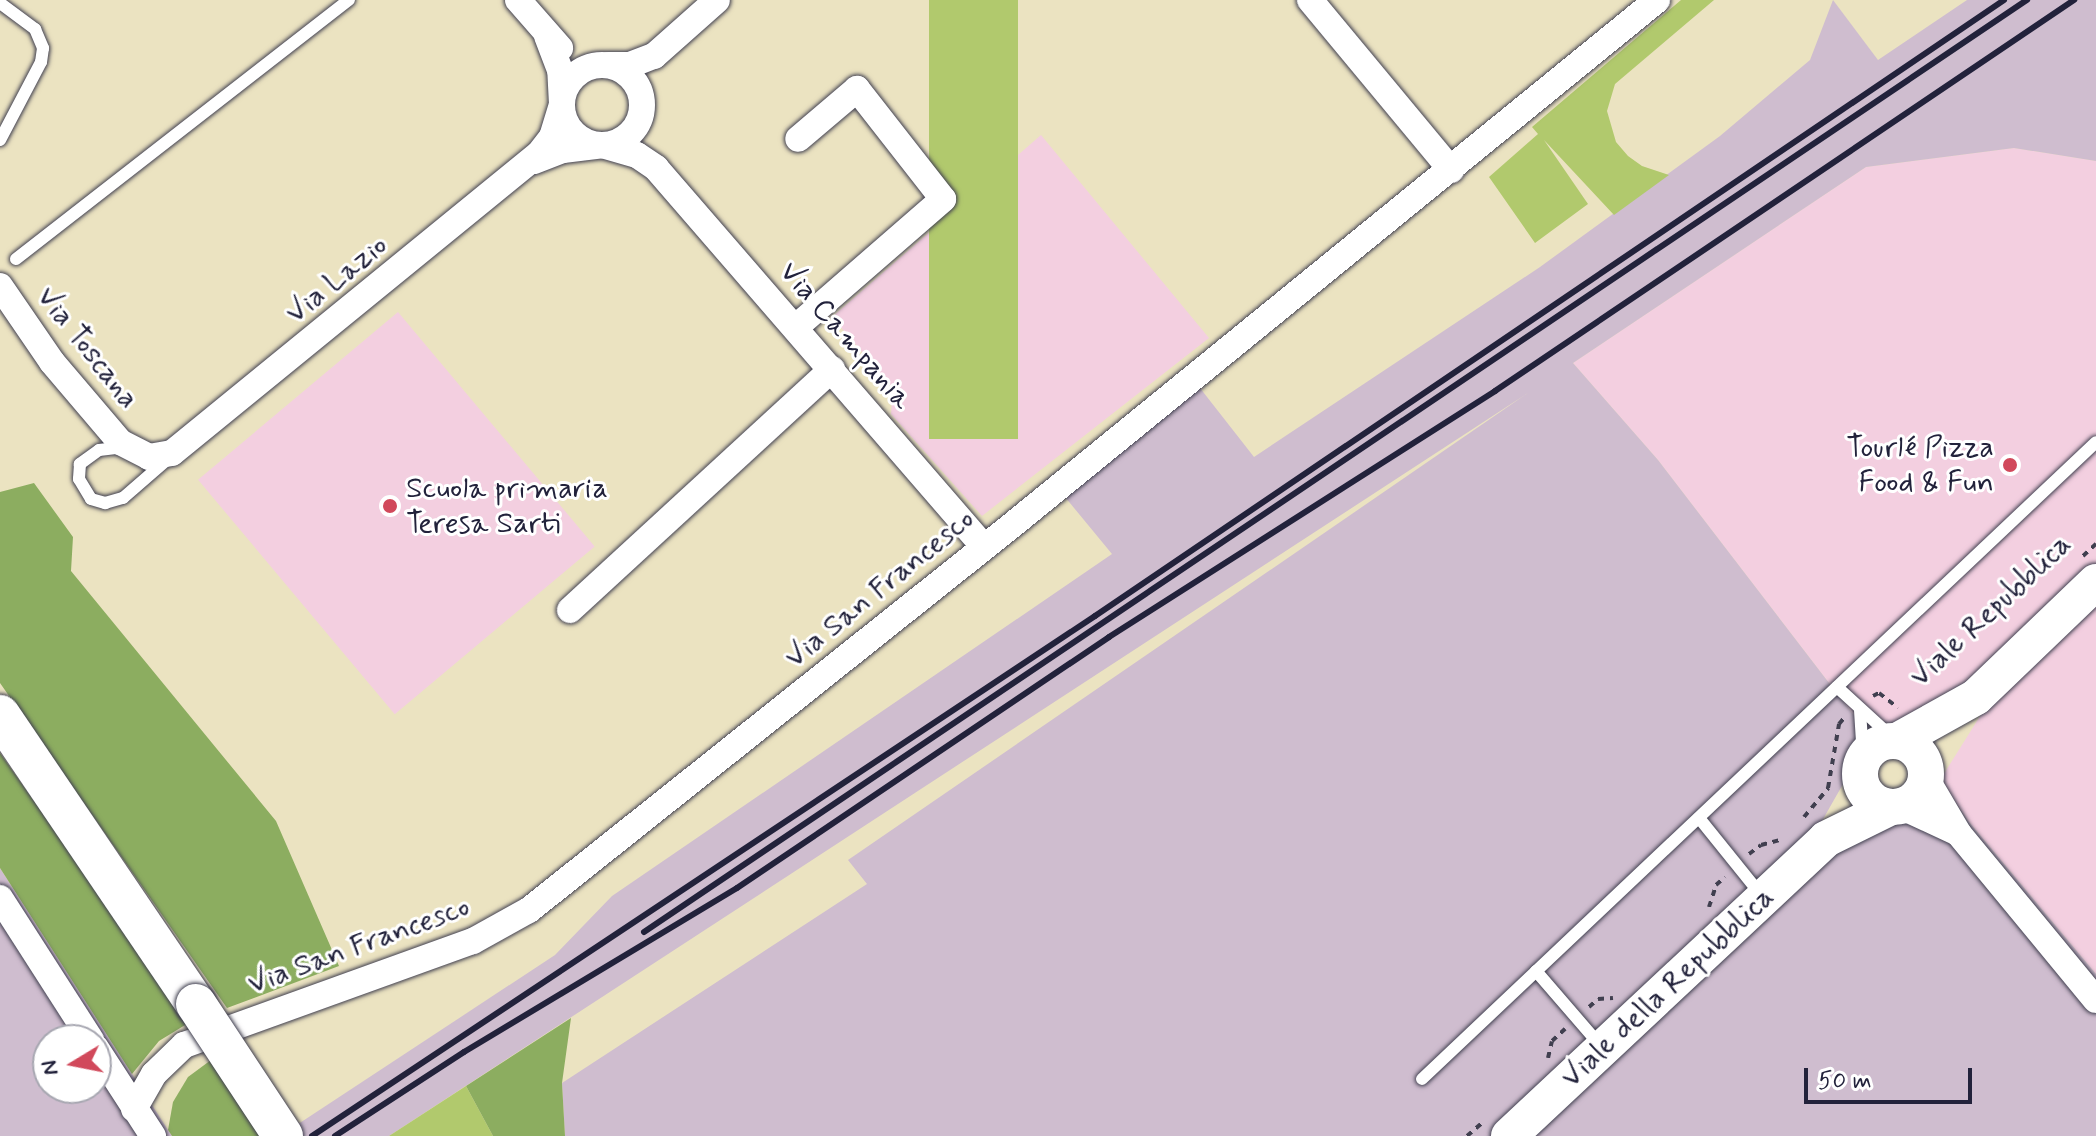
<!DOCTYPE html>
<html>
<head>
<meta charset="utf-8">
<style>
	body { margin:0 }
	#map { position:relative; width:2096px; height:1136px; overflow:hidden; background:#ebe3c1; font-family:Mynerve,sans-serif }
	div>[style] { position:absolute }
	.built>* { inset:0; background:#f3cfe0; transform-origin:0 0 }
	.industrial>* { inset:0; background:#cfbdcf }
	.green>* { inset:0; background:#b1c96d; transform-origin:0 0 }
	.forest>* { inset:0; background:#8cad60 }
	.path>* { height:4px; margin-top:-2px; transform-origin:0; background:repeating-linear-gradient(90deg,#403f4f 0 6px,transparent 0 12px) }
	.roads { filter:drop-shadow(0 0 2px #403f4f) drop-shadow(0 0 2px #403f4f) }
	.lane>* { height:12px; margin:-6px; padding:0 6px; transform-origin:6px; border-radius:6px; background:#fff }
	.street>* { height:26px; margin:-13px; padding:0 13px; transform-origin:13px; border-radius:13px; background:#fff }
	.street>.ring { margin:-13px; padding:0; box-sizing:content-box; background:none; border:26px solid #fff; border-radius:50% }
	.secondary>* { height:36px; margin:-18px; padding:0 18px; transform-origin:18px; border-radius:18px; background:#fff }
	.secondary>.ring { margin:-18px; padding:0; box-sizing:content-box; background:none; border:36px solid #fff; border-radius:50% }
	.primary>* { height:40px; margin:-20px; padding:0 20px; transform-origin:20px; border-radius:20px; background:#fff }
	.rail>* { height:6px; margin:-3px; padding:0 3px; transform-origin:3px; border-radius:3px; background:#22223b }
	.bridges { filter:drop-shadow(0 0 2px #403f4f) drop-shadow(0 0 2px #403f4f) }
	.primary-bridge>* { height:40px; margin:-20px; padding:0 20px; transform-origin:20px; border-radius:20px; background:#fff }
	.dots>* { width:22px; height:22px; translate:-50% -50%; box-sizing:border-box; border:4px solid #fff; border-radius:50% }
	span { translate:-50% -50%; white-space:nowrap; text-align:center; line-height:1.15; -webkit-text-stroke:6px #fff; paint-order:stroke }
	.street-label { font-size:30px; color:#22223b }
	.poi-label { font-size:30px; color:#22223b }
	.right { translate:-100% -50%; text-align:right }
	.left { translate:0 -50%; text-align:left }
	.north { position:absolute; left:32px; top:1024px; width:80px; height:80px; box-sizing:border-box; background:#fff; border:2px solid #a7a7b1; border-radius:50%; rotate:260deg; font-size:22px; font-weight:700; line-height:32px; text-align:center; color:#22223b }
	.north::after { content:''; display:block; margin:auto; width:28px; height:36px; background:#d1495b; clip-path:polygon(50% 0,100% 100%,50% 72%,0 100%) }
	.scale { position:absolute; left:1804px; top:1068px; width:168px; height:36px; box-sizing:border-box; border:4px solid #22223b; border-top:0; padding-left:10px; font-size:24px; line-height:28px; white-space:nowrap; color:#22223b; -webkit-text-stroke:6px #fff; paint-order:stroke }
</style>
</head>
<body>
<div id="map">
	<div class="built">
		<div style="clip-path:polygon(1041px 135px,1209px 338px,982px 516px,891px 414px,893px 388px,832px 317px)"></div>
		<div style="clip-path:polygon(2014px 148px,2096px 161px,2096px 567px,1968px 689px,1897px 730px,1872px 739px,1658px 460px,1573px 363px,1866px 167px)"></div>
		<div style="left:398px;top:312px;width:306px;height:261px;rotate:50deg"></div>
		<div style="clip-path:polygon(2096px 602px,2096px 974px,1969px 822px,1940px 780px,1987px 705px)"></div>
	</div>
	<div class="industrial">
		<div style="clip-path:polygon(1833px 0,1878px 60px,1967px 0,2096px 0,2096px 161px,2014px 148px,1866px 167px,1573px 363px,1658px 460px,1872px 739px,1853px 756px,1847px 777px,1818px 828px,1492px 1136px,565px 1136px,562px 1083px,867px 884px,848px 860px,1528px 393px,389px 1136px,280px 1136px,555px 955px,612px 896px,1112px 554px,1065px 497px,1200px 388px,1254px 457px,1540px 267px,1720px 136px,1810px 60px)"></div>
		<div style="clip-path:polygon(1940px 780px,1969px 822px,2096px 974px,2096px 1136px,1527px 1136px,1836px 849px,1922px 805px)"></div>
		<div style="clip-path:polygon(evenodd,0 868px,168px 1130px,172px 1136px,0 1136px,0 868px,48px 1040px,96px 1040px,96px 1088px,48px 1088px,48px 1040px)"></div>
	</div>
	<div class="green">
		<div style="left:929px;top:0;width:89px;height:439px"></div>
		<div style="clip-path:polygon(1681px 0,1714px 0,1615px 84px,1607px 111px,1616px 142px,1628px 156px,1642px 166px,1669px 175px,1614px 215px,1544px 140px,1588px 204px,1535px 243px,1489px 177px,1538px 134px,1532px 127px)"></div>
		<div style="clip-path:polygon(466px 1086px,493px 1136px,389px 1136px)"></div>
	</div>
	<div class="forest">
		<div style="clip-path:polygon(34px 483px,73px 537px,71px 571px,276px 821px,339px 966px,227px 1008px,0 683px,0 492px)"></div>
		<div style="clip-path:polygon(0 753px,190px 1022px,159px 1041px,132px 1074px,0 868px)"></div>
		<div style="clip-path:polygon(571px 1018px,562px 1083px,565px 1136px,493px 1136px,466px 1086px)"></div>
		<div style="clip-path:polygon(211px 1060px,261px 1136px,172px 1136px,168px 1130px,173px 1102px,188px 1077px)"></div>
	</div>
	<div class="path">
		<div style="left:2083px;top:556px;width:18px;rotate:-43deg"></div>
		<div style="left:1873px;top:696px;width:7px;rotate:-27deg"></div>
		<div style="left:1879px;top:693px;width:24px;rotate:38deg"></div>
		<div style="left:1804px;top:817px;width:38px;rotate:-50deg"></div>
		<div style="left:1828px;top:788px;width:65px;rotate:-80.2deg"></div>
		<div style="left:1839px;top:724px;width:8px;rotate:-50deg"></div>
		<div style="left:1749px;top:854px;width:15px;rotate:-37deg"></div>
		<div style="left:1761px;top:845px;width:20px;rotate:-15deg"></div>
		<div style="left:1709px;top:907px;width:23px;rotate:-72deg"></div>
		<div style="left:1716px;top:885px;width:12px;rotate:-42deg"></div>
		<div style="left:1589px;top:1007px;width:12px;rotate:-42deg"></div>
		<div style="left:1598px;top:999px;width:15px;rotate:-4deg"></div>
		<div style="left:1548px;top:1058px;width:17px;rotate:-77deg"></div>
		<div style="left:1552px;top:1041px;width:18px;rotate:-43deg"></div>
		<div style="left:1467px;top:1136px;width:20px;rotate:-41deg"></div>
	</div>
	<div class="roads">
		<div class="lane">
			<div style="left:0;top:3px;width:44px;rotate:36.6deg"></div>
			<div style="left:35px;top:29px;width:21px;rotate:67deg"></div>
			<div style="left:43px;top:48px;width:14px;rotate:98deg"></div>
			<div style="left:41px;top:62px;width:88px;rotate:117.7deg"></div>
			<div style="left:16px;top:259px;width:422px;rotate:-37.9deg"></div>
			<div style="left:124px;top:447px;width:25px;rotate:173deg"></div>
			<div style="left:99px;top:450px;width:24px;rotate:144deg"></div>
			<div style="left:80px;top:464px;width:15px;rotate:94deg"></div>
			<div style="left:79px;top:479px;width:23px;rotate:59deg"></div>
			<div style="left:91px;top:499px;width:15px;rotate:16deg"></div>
			<div style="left:105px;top:503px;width:19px;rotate:-16deg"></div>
			<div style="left:123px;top:498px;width:61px;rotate:-41deg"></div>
			<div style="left:1837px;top:687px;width:77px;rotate:42.4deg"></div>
			<div style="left:1860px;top:710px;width:48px;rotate:86.4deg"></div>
			<div style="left:1699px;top:818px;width:100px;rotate:51.1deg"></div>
			<div style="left:1536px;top:971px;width:96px;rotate:49.2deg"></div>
			<div style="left:1422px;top:1079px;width:927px;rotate:-43.38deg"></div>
		</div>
		<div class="street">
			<div style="left:518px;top:0;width:64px;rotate:48.8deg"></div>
			<div style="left:1310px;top:0;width:221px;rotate:50.3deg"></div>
			<div style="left:608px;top:65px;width:22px"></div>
			<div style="left:630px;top:65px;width:26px;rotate:-21deg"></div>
			<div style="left:654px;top:56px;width:84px;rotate:-41.6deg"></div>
			<div class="ring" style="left:562px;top:65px;width:54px;height:54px"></div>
			<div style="left:534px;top:161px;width:31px;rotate:-21deg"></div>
			<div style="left:563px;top:150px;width:39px;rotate:-7deg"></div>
			<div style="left:602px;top:145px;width:36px;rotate:16deg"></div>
			<div style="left:637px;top:155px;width:23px;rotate:34deg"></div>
			<div style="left:656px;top:168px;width:501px;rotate:49.13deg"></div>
			<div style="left:0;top:286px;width:92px;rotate:55.6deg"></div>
			<div style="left:52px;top:362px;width:105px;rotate:49.6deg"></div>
			<div style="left:120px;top:442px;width:33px;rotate:27deg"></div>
			<div style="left:149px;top:457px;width:23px;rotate:-10deg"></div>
			<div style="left:172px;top:453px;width:472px;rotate:-39.2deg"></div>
			<div style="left:538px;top:155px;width:23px;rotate:-52deg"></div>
			<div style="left:552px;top:137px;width:34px;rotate:-73deg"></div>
			<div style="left:562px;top:104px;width:34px;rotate:-93deg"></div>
			<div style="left:560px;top:70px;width:36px;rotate:-111deg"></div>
			<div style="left:796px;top:327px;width:195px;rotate:-41deg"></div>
			<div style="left:943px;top:199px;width:140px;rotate:-128deg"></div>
			<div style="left:857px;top:89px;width:77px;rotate:139.7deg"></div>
			<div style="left:570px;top:610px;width:356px;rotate:-42.6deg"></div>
			<div style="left:1926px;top:778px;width:65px;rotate:59.5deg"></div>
			<div style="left:1959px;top:834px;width:215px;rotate:50.5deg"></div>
			<div style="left:1902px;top:807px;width:60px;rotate:24.8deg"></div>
			<div style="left:0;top:898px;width:169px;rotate:57.3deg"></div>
			<div style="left:96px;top:1048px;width:105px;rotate:57.1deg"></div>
			<div style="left:134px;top:1109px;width:40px;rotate:-60.3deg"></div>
			<div style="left:154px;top:1074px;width:42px;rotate:-44deg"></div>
			<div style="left:184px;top:1045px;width:307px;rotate:-19.8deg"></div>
			<div style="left:473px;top:941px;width:64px;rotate:-29deg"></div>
			<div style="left:529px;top:910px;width:616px;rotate:-38.54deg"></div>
			<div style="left:1011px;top:526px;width:833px;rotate:-39.15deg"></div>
		</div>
		<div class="secondary">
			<div class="ring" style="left:1860px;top:741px;width:30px;height:30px"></div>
			<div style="left:1897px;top:741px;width:90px;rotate:-29.1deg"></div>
			<div style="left:1976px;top:697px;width:166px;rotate:-43.8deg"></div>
			<div style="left:1509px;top:1136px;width:434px;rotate:-43.1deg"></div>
			<div style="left:1826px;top:839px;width:70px;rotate:-26.2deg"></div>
		</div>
		<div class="primary">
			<div style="left:0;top:715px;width:349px;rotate:55.9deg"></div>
		</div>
	</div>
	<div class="rail">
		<div style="left:644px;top:932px;width:1668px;rotate:-33.98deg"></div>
		<div style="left:312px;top:1136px;width:940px;rotate:-33.59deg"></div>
		<div style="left:1095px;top:616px;width:1098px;rotate:-34.12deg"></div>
		<div style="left:335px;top:1136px;width:154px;rotate:-33.1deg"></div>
		<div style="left:464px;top:1052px;width:318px;rotate:-31deg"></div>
		<div style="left:737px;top:888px;width:449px;rotate:-34deg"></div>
		<div style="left:1109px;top:637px;width:458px;rotate:-32.5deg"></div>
		<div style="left:1495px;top:391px;width:699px;rotate:-34.03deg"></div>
	</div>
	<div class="bridges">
		<div class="primary-bridge">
			<div style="left:196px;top:1004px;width:158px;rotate:56.6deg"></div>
		</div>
	</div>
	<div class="dots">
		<div style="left:2010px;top:465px;background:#d1495b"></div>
		<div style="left:390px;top:506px;background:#d1495b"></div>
	</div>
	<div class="street-label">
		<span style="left:337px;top:280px;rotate:-39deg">Via Lazio</span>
		<span style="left:845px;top:336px;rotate:49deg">Via Campania</span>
		<span style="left:87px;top:348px;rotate:52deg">Via Toscana</span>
		<span style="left:880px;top:589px;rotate:-39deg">Via San Francesco</span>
		<span style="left:1991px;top:611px;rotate:-43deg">Viale Repubblica</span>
		<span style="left:359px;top:946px;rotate:-20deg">Via San Francesco</span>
		<span style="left:1668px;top:988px;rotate:-43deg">Viale della Repubblica</span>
	</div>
	<div class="poi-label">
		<span class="right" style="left:1994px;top:465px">Tourlé Pizza<br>Food &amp; Fun</span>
		<span class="left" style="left:406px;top:506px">Scuola primaria<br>Teresa Sarti</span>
	</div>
	<div class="north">N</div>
	<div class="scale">50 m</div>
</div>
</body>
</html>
